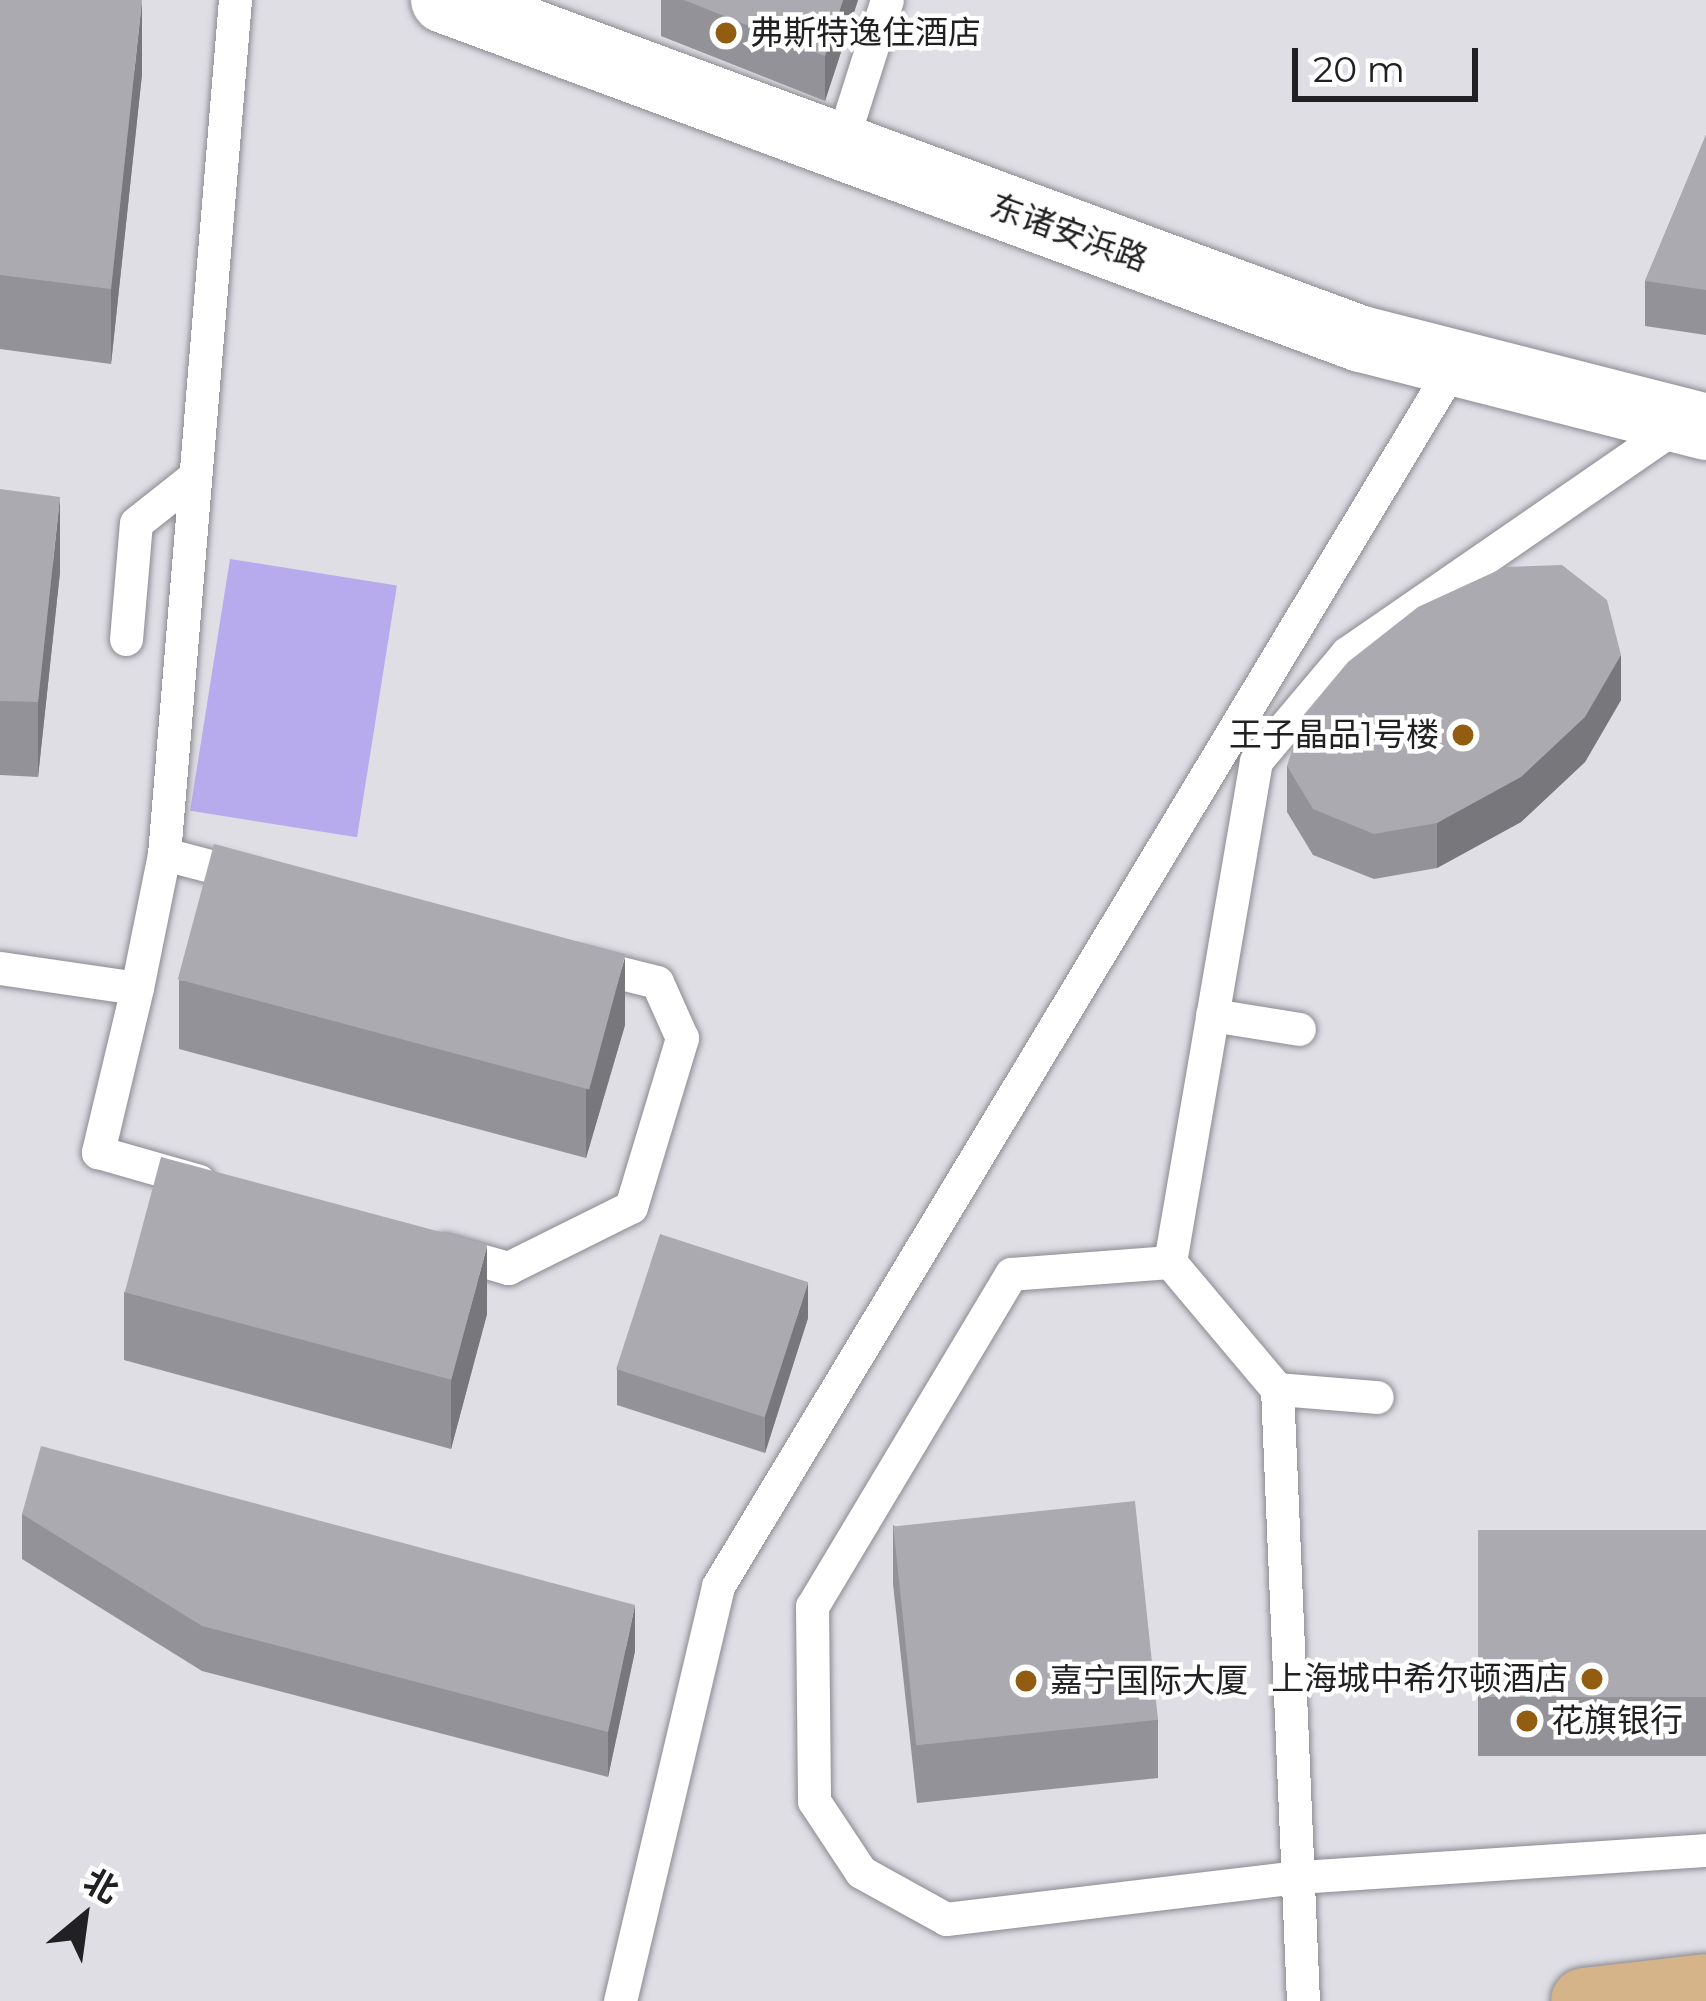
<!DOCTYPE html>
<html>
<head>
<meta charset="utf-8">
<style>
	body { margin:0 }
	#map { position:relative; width:1706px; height:2001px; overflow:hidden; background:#dfdee5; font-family:Montserrat,"Noto Sans SC",sans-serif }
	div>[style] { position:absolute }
	.green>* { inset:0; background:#b7abee; transform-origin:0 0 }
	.roads { filter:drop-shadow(0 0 3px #8b8a91) drop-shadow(0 0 3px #8b8a91) }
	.lane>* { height:33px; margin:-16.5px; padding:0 16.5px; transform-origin:16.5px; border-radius:16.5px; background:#fff }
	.street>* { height:66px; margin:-33px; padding:0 33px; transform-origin:33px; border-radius:33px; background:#fff }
	.primary>* { height:66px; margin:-33px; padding:0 33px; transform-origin:33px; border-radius:33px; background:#d6b489 }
	.wall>* { inset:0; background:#939298; transform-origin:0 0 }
	.shaded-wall>* { inset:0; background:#78777c }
	.building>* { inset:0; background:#abaab1; transform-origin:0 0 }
	.dots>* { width:33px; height:33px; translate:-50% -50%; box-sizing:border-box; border:6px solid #fff; border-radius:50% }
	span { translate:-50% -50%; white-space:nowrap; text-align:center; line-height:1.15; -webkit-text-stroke:9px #fff; paint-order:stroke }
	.poi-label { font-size:33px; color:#212123 }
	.left { translate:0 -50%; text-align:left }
	.right { translate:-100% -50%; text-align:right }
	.street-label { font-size:33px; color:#212123 }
	.north { position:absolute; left:24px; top:1857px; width:120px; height:120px; -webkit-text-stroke:9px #fff; paint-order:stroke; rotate:29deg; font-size:33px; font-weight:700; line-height:48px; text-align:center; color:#212123 }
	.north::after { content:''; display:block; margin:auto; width:42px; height:54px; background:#212123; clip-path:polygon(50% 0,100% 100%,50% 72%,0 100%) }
	.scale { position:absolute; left:1292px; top:48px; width:186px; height:54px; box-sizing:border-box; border:6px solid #212123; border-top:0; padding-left:15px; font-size:36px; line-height:42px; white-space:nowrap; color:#212123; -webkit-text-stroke:9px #fff; paint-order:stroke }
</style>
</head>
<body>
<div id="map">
	<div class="green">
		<div style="left:230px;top:559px;width:169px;height:255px;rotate:9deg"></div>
	</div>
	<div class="roads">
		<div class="lane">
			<div style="left:839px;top:150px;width:157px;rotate:-72.3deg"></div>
			<div style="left:126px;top:639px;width:116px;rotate:-85.1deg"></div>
			<div style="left:136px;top:523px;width:75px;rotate:-38.5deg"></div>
			<div style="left:164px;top:854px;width:91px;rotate:14.6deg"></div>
			<div style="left:0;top:968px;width:138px;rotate:8.3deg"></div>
			<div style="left:137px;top:988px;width:137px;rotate:-78.6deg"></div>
			<div style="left:164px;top:854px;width:857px;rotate:-85.25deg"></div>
			<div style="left:137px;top:988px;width:169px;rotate:103.4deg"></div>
			<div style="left:98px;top:1152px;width:105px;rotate:16deg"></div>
			<div style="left:1212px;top:1015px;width:88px;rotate:9.1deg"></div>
			<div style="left:445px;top:1250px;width:66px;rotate:15.9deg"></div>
			<div style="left:508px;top:1268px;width:137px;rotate:-26.4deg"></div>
			<div style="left:631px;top:1207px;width:177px;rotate:-73.2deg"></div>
			<div style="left:682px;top:1038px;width:61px;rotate:-114.1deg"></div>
			<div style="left:657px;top:982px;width:78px;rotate:-166deg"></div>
			<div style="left:1170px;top:1262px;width:159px;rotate:175.7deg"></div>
			<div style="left:1011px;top:1274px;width:387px;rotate:120.9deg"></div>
			<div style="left:812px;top:1606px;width:195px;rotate:89.4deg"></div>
			<div style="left:814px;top:1801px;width:85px;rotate:56.5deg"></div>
			<div style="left:861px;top:1872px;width:97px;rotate:28.9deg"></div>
			<div style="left:946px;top:1919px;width:355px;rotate:-6.8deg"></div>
			<div style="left:1299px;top:1877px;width:408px;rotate:-3.8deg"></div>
			<div style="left:1277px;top:1389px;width:100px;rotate:4.6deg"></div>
			<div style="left:620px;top:2001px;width:426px;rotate:-76.7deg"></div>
			<div style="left:718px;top:1586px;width:1428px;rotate:-58.93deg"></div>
			<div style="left:1303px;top:2001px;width:613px;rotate:-92.43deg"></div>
			<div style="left:1277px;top:1389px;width:166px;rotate:-130.1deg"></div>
			<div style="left:1170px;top:1262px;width:508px;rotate:-80.26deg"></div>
			<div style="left:1256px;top:761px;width:141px;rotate:-49.9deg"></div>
			<div style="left:1347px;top:653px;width:406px;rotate:-34.6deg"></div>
		</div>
		<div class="street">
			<div style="left:444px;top:0;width:978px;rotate:20.29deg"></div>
			<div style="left:1361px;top:339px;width:356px;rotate:14.3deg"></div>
		</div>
		<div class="primary">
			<div style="left:1584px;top:2001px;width:123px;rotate:-6.5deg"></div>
		</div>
	</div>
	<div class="wall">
		<div style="clip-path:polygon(0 0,142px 74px,111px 364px,0 349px)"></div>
		<div style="clip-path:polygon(661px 0,858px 0,825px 101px,661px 36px)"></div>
		<div style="clip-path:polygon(1706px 135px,1706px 335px,1645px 326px,1645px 281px)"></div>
		<div style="clip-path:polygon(0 489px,60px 572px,38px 777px,0 775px)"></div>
		<div style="clip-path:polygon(1621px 700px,1585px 762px,1521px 822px,1437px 868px,1374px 879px,1313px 855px,1287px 812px,1287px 766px)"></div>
		<div style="clip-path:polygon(179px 980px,625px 1025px,586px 1158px,179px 1049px)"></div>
		<div style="clip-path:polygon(124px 1292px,487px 1314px,451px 1449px,124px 1360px)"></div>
		<div style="clip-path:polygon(808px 1318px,765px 1453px,617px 1405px,617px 1369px)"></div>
		<div style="clip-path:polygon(22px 1514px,635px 1651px,608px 1777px,202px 1671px,22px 1559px)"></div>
		<div style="clip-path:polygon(893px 1525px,1158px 1720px,1158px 1778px,917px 1803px,893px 1584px)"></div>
		<div style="left:1706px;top:1530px;width:226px;height:228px;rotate:90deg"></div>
	</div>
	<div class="shaded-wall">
		<div style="clip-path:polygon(142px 0,142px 74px,111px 364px,111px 289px)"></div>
		<div style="clip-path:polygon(843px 0,858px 0,825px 101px,825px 56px)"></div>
		<div style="clip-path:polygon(60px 497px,60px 572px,38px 777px,38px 702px)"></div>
		<div style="clip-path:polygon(1621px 655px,1621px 700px,1585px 762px,1521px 822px,1437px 868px,1437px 823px)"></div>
		<div style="clip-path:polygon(625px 957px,625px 1025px,586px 1158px,586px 1090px)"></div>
		<div style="clip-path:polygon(487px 1246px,487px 1314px,451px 1449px,451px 1380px)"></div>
		<div style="clip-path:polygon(808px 1282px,808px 1318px,765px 1453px,765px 1417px)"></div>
		<div style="clip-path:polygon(635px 1605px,635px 1651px,608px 1777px,608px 1732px)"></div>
	</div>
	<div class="building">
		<div style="clip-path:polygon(0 0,142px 0,111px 289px,0 275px)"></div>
		<div style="clip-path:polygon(684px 0,843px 0,825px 56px)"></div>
		<div style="clip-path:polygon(1706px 135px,1706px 290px,1645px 281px)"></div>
		<div style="clip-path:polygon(0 489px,60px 497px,38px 702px,0 701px)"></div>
		<div style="clip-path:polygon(1562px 565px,1607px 600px,1621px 655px,1585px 717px,1521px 777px,1437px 823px,1374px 834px,1313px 809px,1287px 766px,1302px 717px,1348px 662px,1418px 607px,1505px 567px)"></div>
		<div style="left:214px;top:844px;width:426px;height:140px;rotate:15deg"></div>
		<div style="left:161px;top:1157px;width:338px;height:140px;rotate:15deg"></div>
		<div style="left:660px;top:1234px;width:156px;height:142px;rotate:18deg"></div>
		<div style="clip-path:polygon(41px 1446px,635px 1605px,608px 1732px,202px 1626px,22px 1514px)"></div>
		<div style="left:1135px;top:1501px;width:220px;height:243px;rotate:84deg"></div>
		<div style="left:1706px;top:1530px;width:167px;height:228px;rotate:90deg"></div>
	</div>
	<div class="dots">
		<div style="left:726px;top:33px;background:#925d11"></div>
		<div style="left:1463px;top:735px;background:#925d11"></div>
		<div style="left:1592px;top:1679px;background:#925d11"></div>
		<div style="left:1026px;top:1681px;background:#925d11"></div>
		<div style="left:1527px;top:1721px;background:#925d11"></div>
	</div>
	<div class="poi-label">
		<span class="left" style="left:750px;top:33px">弗斯特逸住酒店</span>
		<span class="right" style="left:1439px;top:735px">王子晶品1号楼</span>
		<span class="right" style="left:1568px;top:1679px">上海城中希尔顿酒店</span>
		<span class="left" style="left:1050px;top:1681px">嘉宁国际大厦</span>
		<span class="left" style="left:1551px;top:1721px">花旗银行</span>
	</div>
	<div class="street-label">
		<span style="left:1069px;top:233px;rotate:20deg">东诸安浜路</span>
	</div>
	<div class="north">北</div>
	<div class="scale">20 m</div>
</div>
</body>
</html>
